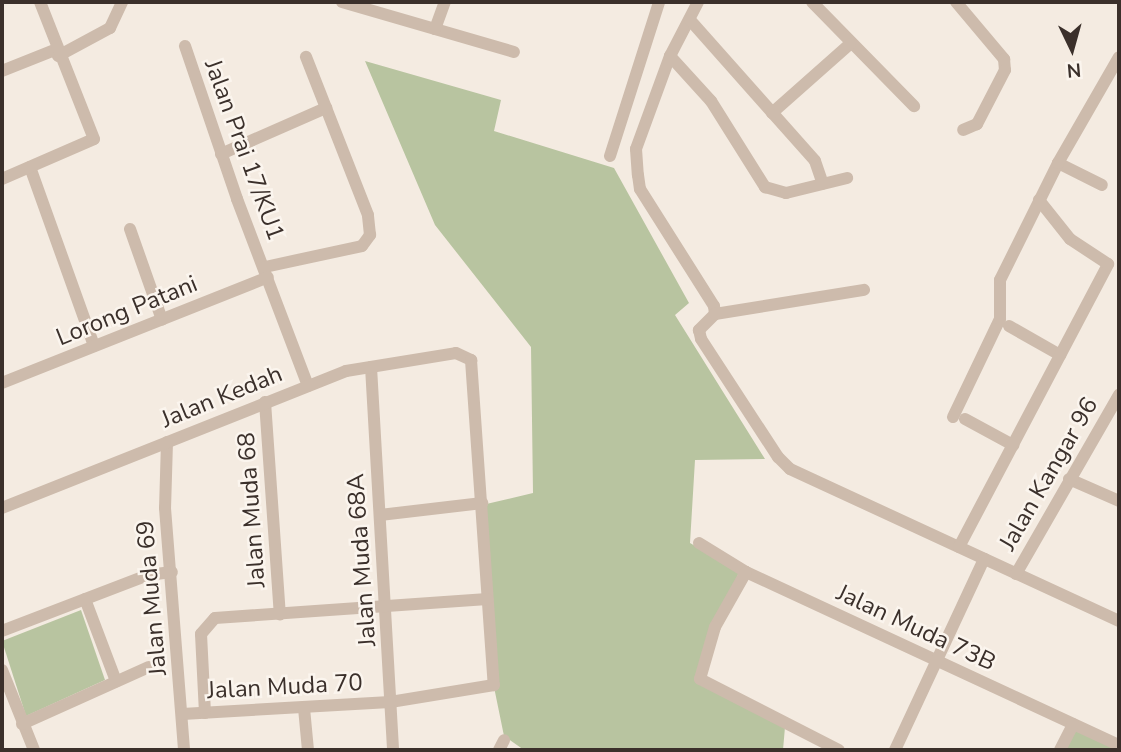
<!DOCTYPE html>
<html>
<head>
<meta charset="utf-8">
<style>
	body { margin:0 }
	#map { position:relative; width:1121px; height:752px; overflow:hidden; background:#f4ebe1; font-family:"Nunito Sans",sans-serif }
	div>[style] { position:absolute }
	.green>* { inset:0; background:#b8c4a0 }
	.street>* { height:12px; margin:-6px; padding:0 6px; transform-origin:6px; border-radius:6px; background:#cdbbac }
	span { translate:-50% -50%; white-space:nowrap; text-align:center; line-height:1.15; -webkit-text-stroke:5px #fbf5ee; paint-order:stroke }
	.street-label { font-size:24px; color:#3b302b }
	.frame { position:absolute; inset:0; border:4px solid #3b302b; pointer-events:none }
	.north { position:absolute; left:1037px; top:14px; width:70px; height:70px; -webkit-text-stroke:5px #fbf5ee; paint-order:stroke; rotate:175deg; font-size:19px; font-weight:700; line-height:28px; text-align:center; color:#3b302b }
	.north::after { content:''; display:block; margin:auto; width:24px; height:32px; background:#3b302b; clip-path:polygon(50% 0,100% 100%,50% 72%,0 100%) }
</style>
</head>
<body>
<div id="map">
	<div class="green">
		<div style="clip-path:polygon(365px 61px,501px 100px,494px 131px,614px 168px,689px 303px,675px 315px,765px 459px,695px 460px,690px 543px,739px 572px,698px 674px,785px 727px,783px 750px,524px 750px,504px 736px,495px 692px,482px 505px,533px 493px,531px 347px,435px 225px)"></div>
		<div style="clip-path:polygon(81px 610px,105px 680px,26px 716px,2px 641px)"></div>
		<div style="clip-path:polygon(1073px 724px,1119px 750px,1060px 750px)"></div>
	</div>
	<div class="street">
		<div style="left:342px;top:2px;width:179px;rotate:16.2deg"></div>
		<div style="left:698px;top:2px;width:61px;rotate:117.4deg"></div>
		<div style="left:670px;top:56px;width:99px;rotate:110.1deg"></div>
		<div style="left:636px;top:149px;width:26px;rotate:86deg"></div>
		<div style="left:638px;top:175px;width:14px;rotate:82deg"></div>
		<div style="left:640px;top:189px;width:138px;rotate:57.7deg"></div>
		<div style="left:714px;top:306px;width:8px;rotate:83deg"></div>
		<div style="left:715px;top:314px;width:23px;rotate:135deg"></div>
		<div style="left:699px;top:330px;width:9px;rotate:77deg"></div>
		<div style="left:701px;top:339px;width:141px;rotate:56.9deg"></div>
		<div style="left:778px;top:457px;width:17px;rotate:45deg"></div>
		<div style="left:790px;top:469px;width:362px;rotate:24.8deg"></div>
		<div style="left:812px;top:2px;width:146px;rotate:45.6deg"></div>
		<div style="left:956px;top:2px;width:75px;rotate:49.9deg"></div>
		<div style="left:1004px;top:59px;width:11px;rotate:85deg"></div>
		<div style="left:1005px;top:70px;width:61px;rotate:117.4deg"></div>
		<div style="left:977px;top:124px;width:15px;rotate:157deg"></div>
		<div style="left:690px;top:20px;width:188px;rotate:48.4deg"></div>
		<div style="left:815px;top:161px;width:24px;rotate:71deg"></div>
		<div style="left:435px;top:29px;width:29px;rotate:-70deg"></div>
		<div style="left:185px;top:46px;width:162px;rotate:71.2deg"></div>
		<div style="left:237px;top:199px;width:200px;rotate:69.2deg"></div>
		<div style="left:58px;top:56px;width:59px;rotate:-28.3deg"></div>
		<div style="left:110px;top:28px;width:29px;rotate:-65deg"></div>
		<div style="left:670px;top:56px;width:61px;rotate:47.7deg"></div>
		<div style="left:711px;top:101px;width:102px;rotate:57.9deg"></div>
		<div style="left:765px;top:187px;width:22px;rotate:16deg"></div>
		<div style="left:786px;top:193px;width:63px;rotate:-13.8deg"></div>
		<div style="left:2px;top:71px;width:59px;rotate:-21.8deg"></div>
		<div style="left:772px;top:113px;width:104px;rotate:-41.5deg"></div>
		<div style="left:221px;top:154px;width:115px;rotate:-23.7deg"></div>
		<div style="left:610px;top:156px;width:162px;rotate:-72.3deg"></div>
		<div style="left:1058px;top:163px;width:49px;rotate:26.6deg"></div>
		<div style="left:30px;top:167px;width:190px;rotate:70.3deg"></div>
		<div style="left:2px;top:179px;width:100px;rotate:-23.5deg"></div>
		<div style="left:94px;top:139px;width:147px;rotate:-111.5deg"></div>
		<div style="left:130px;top:229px;width:96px;rotate:70.6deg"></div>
		<div style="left:265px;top:267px;width:99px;rotate:-12.2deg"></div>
		<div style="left:362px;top:246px;width:14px;rotate:-54deg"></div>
		<div style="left:370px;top:235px;width:20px;rotate:-96deg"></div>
		<div style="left:368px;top:215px;width:170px;rotate:-111.4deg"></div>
		<div style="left:715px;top:314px;width:151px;rotate:-9.2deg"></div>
		<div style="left:1009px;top:326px;width:59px;rotate:29.6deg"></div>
		<div style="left:371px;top:367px;width:384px;rotate:86.7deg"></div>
		<div style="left:2px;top:383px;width:286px;rotate:-21.7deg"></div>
		<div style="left:265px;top:402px;width:213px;rotate:86deg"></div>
		<div style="left:953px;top:417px;width:109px;rotate:-64.4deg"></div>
		<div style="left:1000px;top:319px;width:39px;rotate:-90deg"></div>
		<div style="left:1000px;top:280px;width:131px;rotate:-63.6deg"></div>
		<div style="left:1058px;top:163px;width:122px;rotate:-60.1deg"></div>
		<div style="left:965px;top:419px;width:55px;rotate:28.4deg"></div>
		<div style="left:167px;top:442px;width:66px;rotate:91.7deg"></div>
		<div style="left:165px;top:508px;width:243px;rotate:85.5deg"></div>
		<div style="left:1069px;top:479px;width:55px;rotate:23.7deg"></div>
		<div style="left:2px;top:508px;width:370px;rotate:-21.7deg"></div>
		<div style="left:346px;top:371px;width:111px;rotate:-9.3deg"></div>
		<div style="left:456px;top:353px;width:17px;rotate:25deg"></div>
		<div style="left:471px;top:360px;width:326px;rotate:86deg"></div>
		<div style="left:494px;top:685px;width:105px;rotate:170.7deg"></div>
		<div style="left:390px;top:702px;width:208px;rotate:176.7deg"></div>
		<div style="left:380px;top:515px;width:103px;rotate:-6.7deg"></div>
		<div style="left:699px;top:543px;width:55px;rotate:31.7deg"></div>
		<div style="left:746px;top:572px;width:411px;rotate:24.9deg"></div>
		<div style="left:959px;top:547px;width:320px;rotate:-62.2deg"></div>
		<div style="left:1108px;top:264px;width:45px;rotate:-146.7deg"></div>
		<div style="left:1070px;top:239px;width:50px;rotate:-128.5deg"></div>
		<div style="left:746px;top:572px;width:63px;rotate:119.4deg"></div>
		<div style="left:715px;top:627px;width:54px;rotate:106.1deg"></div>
		<div style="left:700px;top:679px;width:156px;rotate:27.1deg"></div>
		<div style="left:1016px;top:574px;width:207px;rotate:-60.1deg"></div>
		<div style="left:85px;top:599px;width:88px;rotate:69.3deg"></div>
		<div style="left:2px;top:631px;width:156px;rotate:-21deg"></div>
		<div style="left:148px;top:575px;width:24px;rotate:-7deg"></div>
		<div style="left:2px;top:670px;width:86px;rotate:68.2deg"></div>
		<div style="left:304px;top:708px;width:42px;rotate:84.6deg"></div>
		<div style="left:205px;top:713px;width:79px;rotate:-92.9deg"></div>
		<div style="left:201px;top:634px;width:21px;rotate:-49deg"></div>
		<div style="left:215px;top:618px;width:273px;rotate:-4deg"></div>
		<div style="left:22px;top:724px;width:139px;rotate:-24.2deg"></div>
		<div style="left:499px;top:750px;width:11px;rotate:-63deg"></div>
		<div style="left:895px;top:750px;width:211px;rotate:-65deg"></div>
		<div style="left:1060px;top:750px;width:29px;rotate:-63deg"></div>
	</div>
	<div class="street-label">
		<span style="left:244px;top:150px;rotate:70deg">Jalan Prai 17/KU1</span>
		<span style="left:127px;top:311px;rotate:-22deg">Lorong Patani</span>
		<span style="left:222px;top:397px;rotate:-22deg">Jalan Kedah</span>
		<span style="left:1049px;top:474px;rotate:-60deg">Jalan Kangar 96</span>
		<span style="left:252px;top:510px;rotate:-94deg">Jalan Muda 68</span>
		<span style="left:362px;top:560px;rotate:-94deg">Jalan Muda 68A</span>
		<span style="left:152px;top:598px;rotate:-95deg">Jalan Muda 69</span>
		<span style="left:916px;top:628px;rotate:25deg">Jalan Muda 73B</span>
		<span style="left:285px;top:687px;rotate:-3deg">Jalan Muda 70</span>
	</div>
	<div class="frame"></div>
	<div class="north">N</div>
</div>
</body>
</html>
